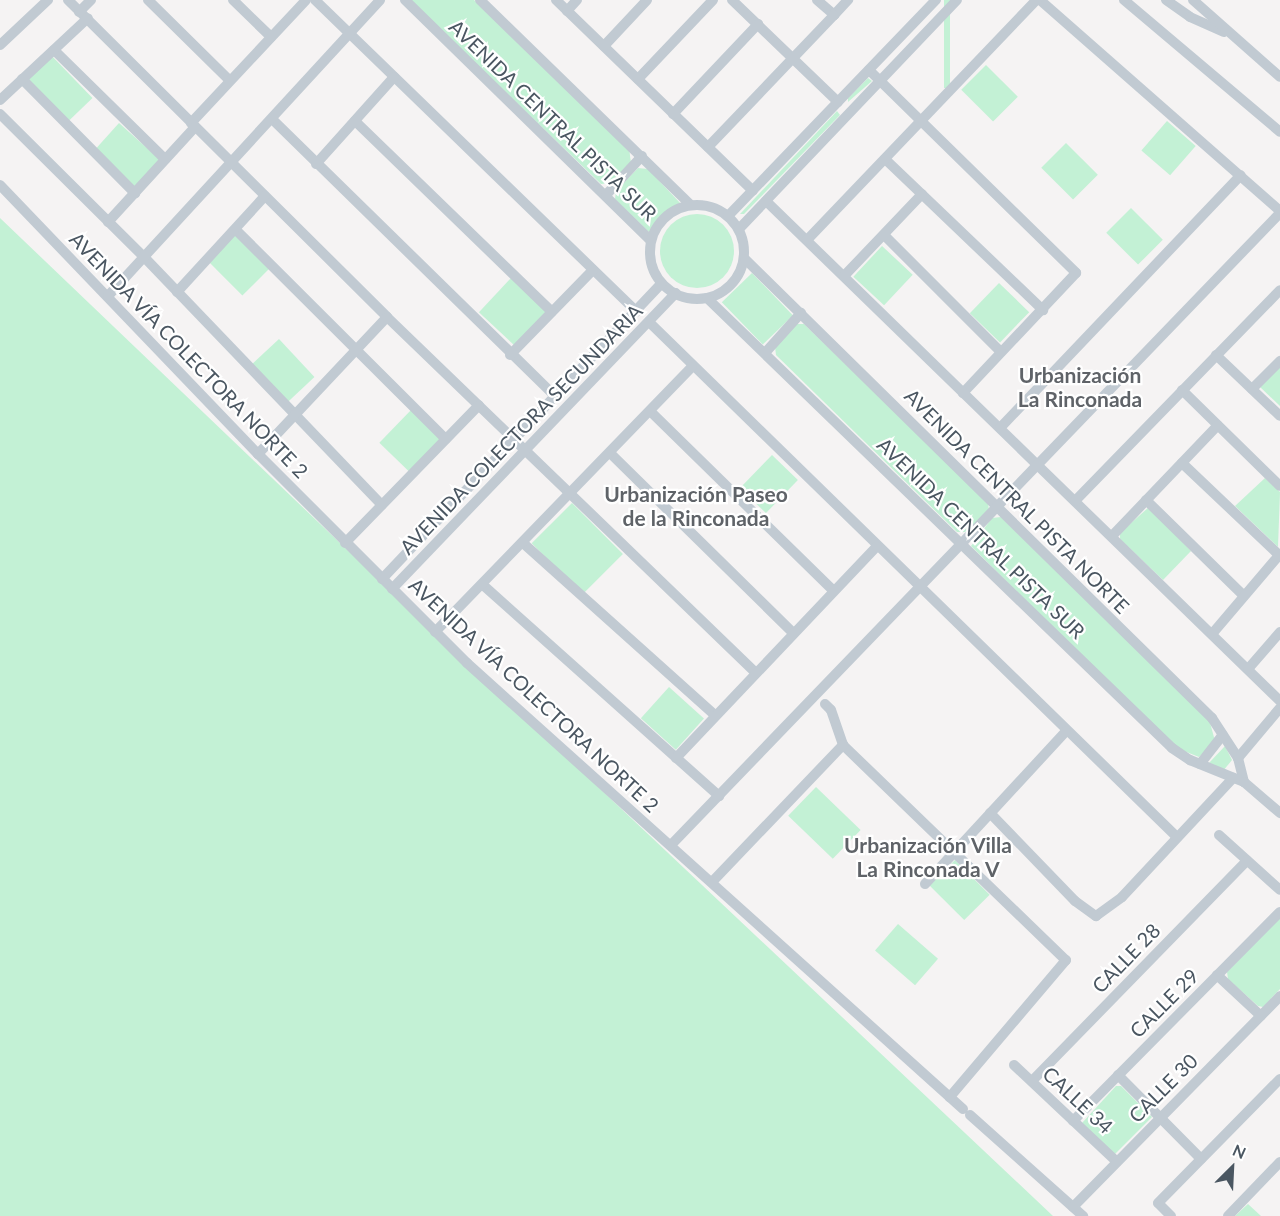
<!DOCTYPE html>
<html>
<head>
<meta charset="utf-8">
<style>
	body { margin:0 }
	#map { position:relative; width:1280px; height:1216px; overflow:hidden; background:#f5f3f3; font-family:Lato,sans-serif }
	div>[style] { position:absolute }
	.green>* { inset:0; background:#c3f1d5; transform-origin:0 0 }
	.round { border-radius:50% }
	.minor>* { height:10px; margin:-5px; padding:0 5px; transform-origin:5px; border-radius:5px; background:#c1cad2 }
	.minor>.ring { margin:-5px; padding:0; box-sizing:content-box; background:none; border:10px solid #c1cad2; border-radius:50% }
	span { translate:-50% -50%; white-space:nowrap; text-align:center; line-height:1.15; -webkit-text-stroke:4.5px #fff; paint-order:stroke }
	.street-label { font-size:20px; color:#4a5661 }
	.neighbourhood-label { font-size:21px; color:#5f6368; font-weight:700 }
	.north { position:absolute; left:1202px; top:1138px; width:60px; height:60px; -webkit-text-stroke:4px #fff; paint-order:stroke; rotate:24deg; font-size:16px; font-weight:700; line-height:24px; text-align:center; color:#4a5661 }
	.north::after { content:''; display:block; margin:auto; width:21px; height:27px; background:#4a5661; clip-path:polygon(50% 0,100% 100%,50% 72%,0 100%) }
</style>
</head>
<body>
<div id="map">
	<div class="green">
		<div style="clip-path:polygon(410px 0,474px 0,629px 148px,631px 163px,611px 183px,601px 184px)"></div>
		<div style="left:944px;top:0;width:6px;height:88px"></div>
		<div style="left:48px;top:52px;width:64px;height:40px;rotate:46deg"></div>
		<div style="left:986px;top:65px;width:45px;height:35px;rotate:45deg"></div>
		<div style="clip-path:polygon(868px 78px,872px 81px,848px 102px,848px 98px)"></div>
		<div style="clip-path:polygon(837px 111px,840px 115px,744px 214px,740px 214px)"></div>
		<div style="left:1167px;top:121px;width:38px;height:39px;rotate:41deg"></div>
		<div style="left:119px;top:123px;width:58px;height:42px;rotate:42deg"></div>
		<div style="left:1066px;top:143px;width:45px;height:35px;rotate:45deg"></div>
		<div style="clip-path:polygon(638px 168px,648px 169px,681px 204px,661px 216px,651px 234px,615px 199px,616px 191px)"></div>
		<div style="left:1131px;top:208px;width:45px;height:35px;rotate:45deg"></div>
		<div class="round" style="left:660px;top:214px;width:74px;height:74px"></div>
		<div style="clip-path:polygon(0 218px,384px 585px,1053px 1216px,0 1216px)"></div>
		<div style="left:236px;top:234px;width:48px;height:39px;rotate:45deg"></div>
		<div style="left:882px;top:246px;width:42px;height:42px;rotate:43deg"></div>
		<div style="left:752px;top:273px;width:59px;height:42px;rotate:46deg"></div>
		<div style="left:511px;top:278px;width:49px;height:47px;rotate:43deg"></div>
		<div style="left:999px;top:283px;width:42px;height:42px;rotate:44deg"></div>
		<div style="clip-path:polygon(797px 324px,804px 324px,988px 502px,989px 511px,965px 532px,957px 532px,776px 355px,775px 347px)"></div>
		<div style="left:279px;top:339px;width:52px;height:39px;rotate:47deg"></div>
		<div style="clip-path:polygon(1280px 365px,1280px 406px,1259px 386px)"></div>
		<div style="left:412px;top:409px;width:42px;height:47px;rotate:44deg"></div>
		<div style="left:772px;top:455px;width:36px;height:46px;rotate:44deg"></div>
		<div style="clip-path:polygon(1265px 478px,1280px 492px,1278px 547px,1235px 506px)"></div>
		<div style="left:572px;top:503px;width:72px;height:57px;rotate:45deg"></div>
		<div style="clip-path:polygon(1149px 507px,1191px 551px,1163px 580px,1120px 539px,1120px 533px)"></div>
		<div style="clip-path:polygon(1001px 517px,1209px 719px,1215px 741px,1199px 757px,1174px 747px,971px 546px,992px 518px)"></div>
		<div style="left:669px;top:687px;width:47px;height:42px;rotate:42deg"></div>
		<div style="clip-path:polygon(1225px 746px,1232px 760px,1223px 771px,1209px 763px)"></div>
		<div style="left:816px;top:787px;width:62px;height:40px;rotate:44deg"></div>
		<div style="left:955px;top:860px;width:49px;height:36px;rotate:45deg"></div>
		<div style="clip-path:polygon(1280px 917px,1280px 989px,1263px 1007px,1258px 1006px,1228px 979px,1227px 972px)"></div>
		<div style="left:898px;top:924px;width:53px;height:35px;rotate:41deg"></div>
		<div style="clip-path:polygon(1116px 1086px,1121px 1086px,1152px 1117px,1114px 1155px,1082px 1123px)"></div>
		<div style="clip-path:polygon(1248px 1204px,1261px 1216px,1235px 1216px)"></div>
	</div>
	<div class="minor">
		<div style="left:68px;top:0;width:450px;rotate:44.8deg"></div>
		<div style="left:387px;top:317px;width:511px;rotate:43.97deg"></div>
		<div style="left:148px;top:0;width:114px;rotate:44.6deg"></div>
		<div style="left:233px;top:0;width:53px;rotate:44.2deg"></div>
		<div style="left:315px;top:0;width:448px;rotate:44.1deg"></div>
		<div style="left:405px;top:0;width:344px;rotate:44.4deg"></div>
		<div style="left:480px;top:0;width:294px;rotate:44.2deg"></div>
		<div style="left:556px;top:0;width:274px;rotate:44.1deg"></div>
		<div style="left:732px;top:0;width:147px;rotate:43.9deg"></div>
		<div style="left:817px;top:0;width:23px;rotate:41deg"></div>
		<div style="left:834px;top:15px;width:21px;rotate:-47deg"></div>
		<div style="left:1040px;top:0;width:320px;rotate:41.3deg"></div>
		<div style="left:1124px;top:0;width:204px;rotate:40.2deg"></div>
		<div style="left:1166px;top:0;width:29px;rotate:35deg"></div>
		<div style="left:1190px;top:17px;width:37px;rotate:24deg"></div>
		<div style="left:1193px;top:0;width:116px;rotate:41.5deg"></div>
		<div style="left:567px;top:11px;width:15px;rotate:-48deg"></div>
		<div style="left:79px;top:12px;width:17px;rotate:-45deg"></div>
		<div style="left:0;top:45px;width:66px;rotate:-43.2deg"></div>
		<div style="left:604px;top:46px;width:63px;rotate:-46.9deg"></div>
		<div style="left:54px;top:50px;width:156px;rotate:44.5deg"></div>
		<div style="left:869px;top:70px;width:290px;rotate:44.4deg"></div>
		<div style="left:1076px;top:273px;width:165px;rotate:133.3deg"></div>
		<div style="left:22px;top:79px;width:161px;rotate:45.3deg"></div>
		<div style="left:638px;top:79px;width:109px;rotate:-46.5deg"></div>
		<div style="left:0;top:100px;width:120px;rotate:-43deg"></div>
		<div style="left:0;top:114px;width:204px;rotate:44.8deg"></div>
		<div style="left:145px;top:258px;width:342px;rotate:46.2deg"></div>
		<div style="left:673px;top:114px;width:124px;rotate:-46.6deg"></div>
		<div style="left:272px;top:119px;width:397px;rotate:44.4deg"></div>
		<div style="left:355px;top:121px;width:274px;rotate:44.1deg"></div>
		<div style="left:191px;top:123px;width:168px;rotate:-46.9deg"></div>
		<div style="left:708px;top:147px;width:182px;rotate:-46.3deg"></div>
		<div style="left:885px;top:159px;width:219px;rotate:43.7deg"></div>
		<div style="left:316px;top:164px;width:117px;rotate:-48.1deg"></div>
		<div style="left:0;top:185px;width:373px;rotate:46.2deg"></div>
		<div style="left:258px;top:454px;width:296px;rotate:45deg"></div>
		<div style="left:467px;top:663px;width:667px;rotate:41.96deg"></div>
		<div style="left:606px;top:195px;width:53px;rotate:-47.3deg"></div>
		<div style="left:766px;top:201px;width:717px;rotate:44.21deg"></div>
		<div class="ring" style="left:650px;top:205px;width:84px;height:84px"></div>
		<div style="left:728px;top:216px;width:300px;rotate:-46.1deg"></div>
		<div style="left:108px;top:222px;width:129px;rotate:-47.5deg"></div>
		<div style="left:739px;top:229px;width:316px;rotate:-46.4deg"></div>
		<div style="left:236px;top:230px;width:296px;rotate:44.9deg"></div>
		<div style="left:884px;top:235px;width:165px;rotate:45deg"></div>
		<div style="left:807px;top:240px;width:332px;rotate:-46.3deg"></div>
		<div style="left:745px;top:259px;width:655px;rotate:44.51deg"></div>
		<div style="left:1212px;top:718px;width:48px;rotate:57deg"></div>
		<div style="left:1238px;top:758px;width:25px;rotate:76deg"></div>
		<div style="left:844px;top:276px;width:113px;rotate:-46.4deg"></div>
		<div style="left:177px;top:292px;width:130px;rotate:-47.5deg"></div>
		<div style="left:108px;top:296px;width:402px;rotate:-47.4deg"></div>
		<div style="left:707px;top:298px;width:647px;rotate:44.06deg"></div>
		<div style="left:1172px;top:748px;width:22px;rotate:34deg"></div>
		<div style="left:1190px;top:760px;width:58px;rotate:22.2deg"></div>
		<div style="left:1244px;top:782px;width:48px;rotate:40.7deg"></div>
		<div style="left:649px;top:322px;width:738px;rotate:44.29deg"></div>
		<div style="left:765px;top:353px;width:54px;rotate:-48deg"></div>
		<div style="left:510px;top:355px;width:119px;rotate:-45.7deg"></div>
		<div style="left:1216px;top:355px;width:88px;rotate:43.6deg"></div>
		<div style="left:1252px;top:389px;width:40px;rotate:-45deg"></div>
		<div style="left:1182px;top:390px;width:137px;rotate:44.4deg"></div>
		<div style="left:650px;top:411px;width:257px;rotate:44.4deg"></div>
		<div style="left:1000px;top:428px;width:349px;rotate:-46.4deg"></div>
		<div style="left:610px;top:453px;width:257px;rotate:44.5deg"></div>
		<div style="left:258px;top:454px;width:188px;rotate:-46.7deg"></div>
		<div style="left:1182px;top:463px;width:134px;rotate:43.5deg"></div>
		<div style="left:1146px;top:500px;width:137px;rotate:44.4deg"></div>
		<div style="left:1075px;top:501px;width:294px;rotate:-45.8deg"></div>
		<div style="left:1112px;top:536px;width:153px;rotate:-46.3deg"></div>
		<div style="left:345px;top:543px;width:192px;rotate:-45.8deg"></div>
		<div style="left:523px;top:543px;width:258px;rotate:41.9deg"></div>
		<div style="left:382px;top:579px;width:407px;rotate:-46.6deg"></div>
		<div style="left:483px;top:585px;width:317px;rotate:41.8deg"></div>
		<div style="left:392px;top:589px;width:410px;rotate:-46.2deg"></div>
		<div style="left:435px;top:632px;width:369px;rotate:-45.9deg"></div>
		<div style="left:1212px;top:634px;width:105px;rotate:-49.6deg"></div>
		<div style="left:1248px;top:669px;width:49px;rotate:-49.1deg"></div>
		<div style="left:825px;top:704px;width:8px;rotate:45deg"></div>
		<div style="left:831px;top:710px;width:37px;rotate:71deg"></div>
		<div style="left:843px;top:745px;width:310px;rotate:44deg"></div>
		<div style="left:1066px;top:960px;width:180px;rotate:130.3deg"></div>
		<div style="left:676px;top:758px;width:291px;rotate:-46.5deg"></div>
		<div style="left:1238px;top:758px;width:65px;rotate:-50deg"></div>
		<div style="left:1200px;top:764px;width:37px;rotate:-52deg"></div>
		<div style="left:990px;top:813px;width:122px;rotate:46deg"></div>
		<div style="left:1075px;top:901px;width:26px;rotate:36deg"></div>
		<div style="left:1096px;top:916px;width:32px;rotate:-36deg"></div>
		<div style="left:1122px;top:897px;width:163px;rotate:-47deg"></div>
		<div style="left:1219px;top:835px;width:82px;rotate:42deg"></div>
		<div style="left:671px;top:845px;width:878px;rotate:-46.06deg"></div>
		<div style="left:712px;top:882px;width:190px;rotate:-46.3deg"></div>
		<div style="left:925px;top:884px;width:208px;rotate:-47.3deg"></div>
		<div style="left:1217px;top:975px;width:60px;rotate:43deg"></div>
		<div style="left:1014px;top:1065px;width:141px;rotate:43.3deg"></div>
		<div style="left:1118px;top:1075px;width:118px;rotate:45.3deg"></div>
		<div style="left:1032px;top:1081px;width:308px;rotate:-45.7deg"></div>
		<div style="left:970px;top:1115px;width:152px;rotate:41.8deg"></div>
		<div style="left:1073px;top:1121px;width:294px;rotate:-45.3deg"></div>
		<div style="left:1073px;top:1207px;width:296px;rotate:-45.5deg"></div>
		<div style="left:1171px;top:1216px;width:18px;rotate:-135deg"></div>
		<div style="left:1158px;top:1203px;width:174px;rotate:-45.5deg"></div>
		<div style="left:1228px;top:1216px;width:75px;rotate:-46.1deg"></div>
	</div>
	<div class="street-label">
		<span style="left:553px;top:120px;rotate:44deg">AVENIDA CENTRAL PISTA SUR</span>
		<span style="left:189px;top:355px;rotate:46deg">AVENIDA VÍA COLECTORA NORTE 2</span>
		<span style="left:521px;top:429px;rotate:-46deg">AVENIDA COLECTORA SECUNDARIA</span>
		<span style="left:1017px;top:501px;rotate:45deg">AVENIDA CENTRAL PISTA NORTE</span>
		<span style="left:981px;top:538px;rotate:44deg">AVENIDA CENTRAL PISTA SUR</span>
		<span style="left:534px;top:695px;rotate:43deg">AVENIDA VÍA COLECTORA NORTE 2</span>
		<span style="left:1126px;top:958px;rotate:-46deg">CALLE 28</span>
		<span style="left:1164px;top:1003px;rotate:-45deg">CALLE 29</span>
		<span style="left:1163px;top:1088px;rotate:-45deg">CALLE 30</span>
		<span style="left:1078px;top:1100px;rotate:43deg">CALLE 34</span>
	</div>
	<div class="neighbourhood-label">
		<span style="left:1080px;top:387px">Urbanización<br>La Rinconada</span>
		<span style="left:696px;top:506px">Urbanización Paseo<br>de la Rinconada</span>
		<span style="left:928px;top:857px">Urbanización Villa<br>La Rinconada V</span>
	</div>
	<div class="north">N</div>
</div>
</body>
</html>
